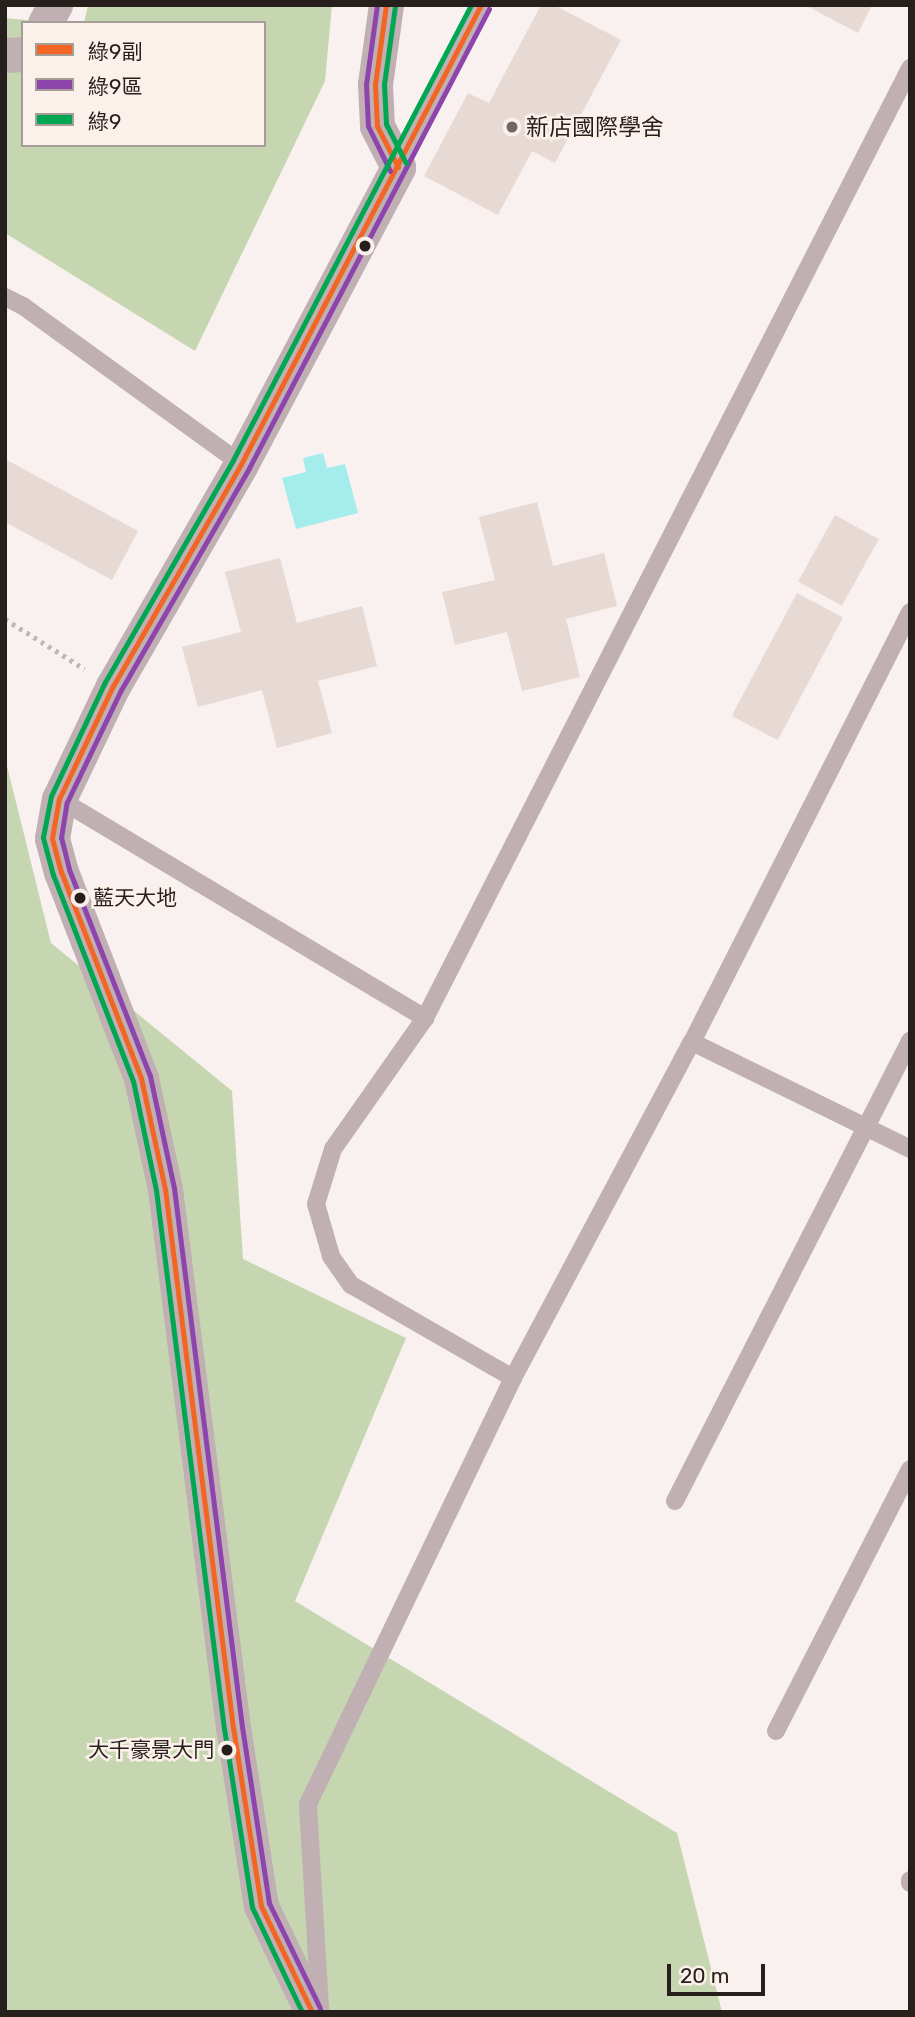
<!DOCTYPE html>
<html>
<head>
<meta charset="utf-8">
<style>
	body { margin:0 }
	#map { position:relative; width:915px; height:2017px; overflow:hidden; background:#f8f1ef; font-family:Rubik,"Noto Sans TC",sans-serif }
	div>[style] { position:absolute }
	.forest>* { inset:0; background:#c6d6b0 }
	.water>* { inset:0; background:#a5eded }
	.building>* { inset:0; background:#e7d9d3; transform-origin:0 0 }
	.path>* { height:4.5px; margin-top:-2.25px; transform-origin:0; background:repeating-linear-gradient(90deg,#c1b5b5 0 3.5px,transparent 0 8.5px) }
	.service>* { height:18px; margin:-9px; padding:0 9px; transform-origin:9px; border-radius:9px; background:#c1b0b3 }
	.minor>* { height:35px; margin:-17.5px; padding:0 17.5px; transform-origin:17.5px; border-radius:17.5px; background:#c1b0b3 }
	.bus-1>* { height:5px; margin:-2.5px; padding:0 2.5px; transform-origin:2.5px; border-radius:2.5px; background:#f26522 }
	.bus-2>* { height:5px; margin:-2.5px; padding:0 2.5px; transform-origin:2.5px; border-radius:2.5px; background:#8e44ad }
	.bus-3>* { height:5px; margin:-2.5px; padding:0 2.5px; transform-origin:2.5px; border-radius:2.5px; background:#00a651 }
	.dots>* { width:19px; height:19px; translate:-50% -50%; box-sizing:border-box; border:4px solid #fcf0eb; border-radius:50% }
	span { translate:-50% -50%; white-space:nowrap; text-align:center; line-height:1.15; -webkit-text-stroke:5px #fcf0eb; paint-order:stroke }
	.bus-label { font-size:21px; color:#261f1c }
	.left { translate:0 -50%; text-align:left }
	.right { translate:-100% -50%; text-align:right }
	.poi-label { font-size:23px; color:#261f1c }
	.frame { position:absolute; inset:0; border:7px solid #261f1c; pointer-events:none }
	.legend { position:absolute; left:21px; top:21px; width:245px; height:126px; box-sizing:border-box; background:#fcf0eb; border:2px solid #a69c98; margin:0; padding:9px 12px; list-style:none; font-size:21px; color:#261f1c }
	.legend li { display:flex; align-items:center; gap:14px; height:35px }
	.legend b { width:35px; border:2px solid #a69c98 }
	.scale { position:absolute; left:667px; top:1964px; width:98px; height:32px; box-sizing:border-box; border:4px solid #261f1c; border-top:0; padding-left:9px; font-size:21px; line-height:24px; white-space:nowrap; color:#261f1c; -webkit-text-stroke:5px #fcf0eb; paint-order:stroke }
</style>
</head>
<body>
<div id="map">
	<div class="forest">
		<div style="clip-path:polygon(88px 5px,332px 5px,325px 81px,195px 351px,5px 233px,5px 18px,58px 23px,23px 23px,23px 145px,264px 145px,264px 23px,84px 23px)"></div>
		<div style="clip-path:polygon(5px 758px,51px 943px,232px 1091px,243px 1259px,406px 1338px,295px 1601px,677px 1833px,722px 2012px,5px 2012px)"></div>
	</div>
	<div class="water">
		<div style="clip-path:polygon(323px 453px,327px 468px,345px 464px,358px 513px,296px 529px,282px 478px,306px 472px,303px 458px)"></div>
	</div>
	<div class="building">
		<div style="clip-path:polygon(541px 5px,554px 5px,621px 40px,555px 163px,532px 151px,498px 215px,424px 176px,468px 93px,489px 103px)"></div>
		<div style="clip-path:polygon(805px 5px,872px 5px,858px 33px)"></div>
		<div style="clip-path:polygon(5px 459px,138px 531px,112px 580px,5px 522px)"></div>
		<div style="clip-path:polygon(537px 502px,553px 566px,604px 553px,617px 606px,566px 619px,580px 677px,522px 691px,507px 632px,455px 645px,442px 592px,495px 580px,479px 517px)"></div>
		<div style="left:835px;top:515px;width:50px;height:76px;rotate:29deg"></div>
		<div style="clip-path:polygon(280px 558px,297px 623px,362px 606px,377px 666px,318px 681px,332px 733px,277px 748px,262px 690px,198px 707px,182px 647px,241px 632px,225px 572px)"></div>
		<div style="left:797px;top:593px;width:52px;height:139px;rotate:28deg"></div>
	</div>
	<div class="path">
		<div style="left:5px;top:619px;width:94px;rotate:32deg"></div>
	</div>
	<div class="service">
		<div style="left:398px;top:167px;width:182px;rotate:-62.9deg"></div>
		<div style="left:5px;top:297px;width:20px;rotate:27deg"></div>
		<div style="left:23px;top:306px;width:269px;rotate:35.9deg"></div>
		<div style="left:59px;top:799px;width:427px;rotate:30.9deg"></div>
		<div style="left:692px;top:1042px;width:243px;rotate:26.1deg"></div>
		<div style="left:513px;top:1378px;width:187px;rotate:-150.1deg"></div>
		<div style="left:351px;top:1285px;width:35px;rotate:-125deg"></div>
		<div style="left:331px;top:1256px;width:54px;rotate:-106.1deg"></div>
		<div style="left:316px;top:1204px;width:58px;rotate:-72.8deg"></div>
		<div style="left:333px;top:1149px;width:160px;rotate:-54.9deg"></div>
		<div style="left:425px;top:1018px;width:1067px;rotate:-62.95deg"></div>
		<div style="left:675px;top:1501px;width:517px;rotate:-62.94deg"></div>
		<div style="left:776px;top:1731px;width:294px;rotate:-62.9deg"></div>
		<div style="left:910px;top:1880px;width:3px;rotate:90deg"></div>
		<div style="left:320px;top:2008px;width:204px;rotate:-93.4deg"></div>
		<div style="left:308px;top:1804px;width:473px;rotate:-64.3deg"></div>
		<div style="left:513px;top:1378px;width:381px;rotate:-62deg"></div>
		<div style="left:692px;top:1042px;width:482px;rotate:-63.1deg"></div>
	</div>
	<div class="minor">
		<div style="left:45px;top:23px;width:21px;rotate:-61deg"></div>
		<div style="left:5px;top:55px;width:18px;rotate:-3deg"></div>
		<div style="left:312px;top:2012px;width:118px;rotate:-115.7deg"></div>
		<div style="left:261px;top:1906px;width:180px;rotate:-98.9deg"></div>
		<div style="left:233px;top:1728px;width:543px;rotate:-97.19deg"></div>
		<div style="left:165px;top:1189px;width:114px;rotate:-102.2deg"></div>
		<div style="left:141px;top:1078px;width:221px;rotate:-111.2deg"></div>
		<div style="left:61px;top:872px;width:35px;rotate:-105deg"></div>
		<div style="left:52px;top:838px;width:40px;rotate:-80deg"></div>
		<div style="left:59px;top:799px;width:125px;rotate:-64.5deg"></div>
		<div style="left:113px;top:686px;width:256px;rotate:-60deg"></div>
		<div style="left:241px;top:464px;width:336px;rotate:-62.1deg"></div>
		<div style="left:398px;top:167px;width:46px;rotate:-117.1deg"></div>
		<div style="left:377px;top:126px;width:42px;rotate:-92.7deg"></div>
		<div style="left:375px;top:84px;width:80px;rotate:-82.1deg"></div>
	</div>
	<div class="bus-1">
		<div style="left:386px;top:5px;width:80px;rotate:97.9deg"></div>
		<div style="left:375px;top:84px;width:42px;rotate:87.3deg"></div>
		<div style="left:377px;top:126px;width:46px;rotate:62.9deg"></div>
		<div style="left:312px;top:2012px;width:118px;rotate:-115.7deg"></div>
		<div style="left:261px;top:1906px;width:180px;rotate:-98.9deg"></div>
		<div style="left:233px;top:1728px;width:543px;rotate:-97.19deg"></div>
		<div style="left:165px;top:1189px;width:114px;rotate:-102.2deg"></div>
		<div style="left:141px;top:1078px;width:221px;rotate:-111.2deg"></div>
		<div style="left:61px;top:872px;width:35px;rotate:-105deg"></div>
		<div style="left:52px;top:838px;width:40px;rotate:-80deg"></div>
		<div style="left:59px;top:799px;width:125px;rotate:-64.5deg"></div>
		<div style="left:113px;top:686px;width:256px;rotate:-60deg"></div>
		<div style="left:241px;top:464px;width:518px;rotate:-62.4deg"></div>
	</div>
	<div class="bus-2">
		<div style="left:377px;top:5px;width:80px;rotate:97.9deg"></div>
		<div style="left:366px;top:84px;width:42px;rotate:87.3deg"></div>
		<div style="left:368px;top:126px;width:50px;rotate:63.9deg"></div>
		<div style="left:320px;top:2008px;width:117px;rotate:-115.9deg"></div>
		<div style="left:269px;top:1903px;width:178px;rotate:-98.7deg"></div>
		<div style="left:242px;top:1727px;width:543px;rotate:-97.19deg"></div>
		<div style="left:174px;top:1188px;width:115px;rotate:-102.1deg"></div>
		<div style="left:150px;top:1076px;width:222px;rotate:-111.4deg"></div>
		<div style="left:69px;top:869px;width:32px;rotate:-104deg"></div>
		<div style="left:61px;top:838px;width:36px;rotate:-81deg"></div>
		<div style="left:67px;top:802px;width:124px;rotate:-64.3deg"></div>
		<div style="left:121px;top:690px;width:256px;rotate:-60deg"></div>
		<div style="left:249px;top:468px;width:518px;rotate:-62.4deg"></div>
	</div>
	<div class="bus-3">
		<div style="left:395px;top:6px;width:79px;rotate:98deg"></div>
		<div style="left:384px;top:84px;width:40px;rotate:87.1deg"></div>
		<div style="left:386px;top:124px;width:44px;rotate:62.9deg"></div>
		<div style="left:302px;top:2012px;width:116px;rotate:-115.5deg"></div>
		<div style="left:252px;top:1907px;width:180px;rotate:-98.9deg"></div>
		<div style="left:224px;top:1729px;width:543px;rotate:-97.19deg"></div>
		<div style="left:156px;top:1190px;width:111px;rotate:-101.9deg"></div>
		<div style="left:133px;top:1081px;width:221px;rotate:-111.2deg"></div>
		<div style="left:53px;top:875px;width:39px;rotate:-105deg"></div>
		<div style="left:43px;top:837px;width:42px;rotate:-79deg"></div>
		<div style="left:51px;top:796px;width:126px;rotate:-64.7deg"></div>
		<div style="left:105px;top:682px;width:256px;rotate:-60deg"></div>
		<div style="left:233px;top:460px;width:513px;rotate:-62.39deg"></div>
	</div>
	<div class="dots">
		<div style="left:512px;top:127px;background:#706866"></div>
		<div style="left:365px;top:246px;background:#261f1c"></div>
		<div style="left:80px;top:898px;background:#261f1c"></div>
		<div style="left:227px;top:1750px;background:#261f1c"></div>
	</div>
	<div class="bus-label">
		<span class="left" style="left:93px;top:898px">藍天大地</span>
		<span class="right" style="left:214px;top:1750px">大千豪景大門</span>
	</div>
	<div class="poi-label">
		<span class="left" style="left:526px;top:127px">新店國際學舍</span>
	</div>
	<div class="frame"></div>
	<ul class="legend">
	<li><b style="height:9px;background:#f26522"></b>綠9副</li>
	<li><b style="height:9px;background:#8e44ad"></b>綠9區</li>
	<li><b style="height:9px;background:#00a651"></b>綠9</li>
	</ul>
	<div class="scale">20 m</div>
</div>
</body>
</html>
